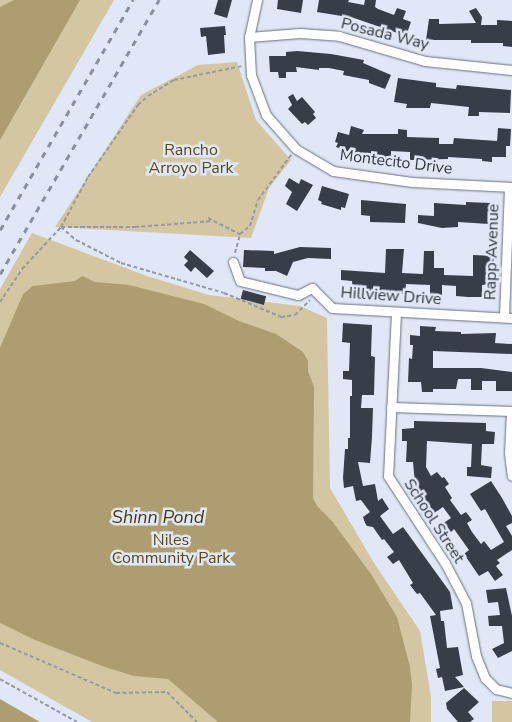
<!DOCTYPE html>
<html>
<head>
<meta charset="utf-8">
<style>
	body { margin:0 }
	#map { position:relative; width:512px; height:722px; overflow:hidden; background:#e0e8f8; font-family:"Nunito Sans",sans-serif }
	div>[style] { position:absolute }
	.green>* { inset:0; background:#d4c6a0; transform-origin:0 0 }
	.water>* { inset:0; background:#ad9d71 }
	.building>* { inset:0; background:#373e4a; transform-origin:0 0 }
	.path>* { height:2px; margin-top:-1px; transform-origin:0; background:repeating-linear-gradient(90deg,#9399a4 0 4px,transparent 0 6.5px) }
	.roads { filter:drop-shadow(0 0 1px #686f7d) drop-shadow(0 0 1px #686f7d) }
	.street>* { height:9px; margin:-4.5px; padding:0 4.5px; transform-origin:4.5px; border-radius:4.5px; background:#fff }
	.rail>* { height:2.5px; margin-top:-1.25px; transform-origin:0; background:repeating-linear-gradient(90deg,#8a909b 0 6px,transparent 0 12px) }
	span { translate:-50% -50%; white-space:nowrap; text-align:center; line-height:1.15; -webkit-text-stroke:5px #e0e8f8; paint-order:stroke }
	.street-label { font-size:16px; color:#33363c }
	.park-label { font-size:16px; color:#5b4a14 }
	.water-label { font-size:18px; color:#4b3a00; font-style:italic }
</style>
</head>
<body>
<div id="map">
	<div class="green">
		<div style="clip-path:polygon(0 0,114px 0,0 197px)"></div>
		<div style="clip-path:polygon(237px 62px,256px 120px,291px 160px,269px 188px,251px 238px,55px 227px,141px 95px,198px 65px)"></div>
		<div style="clip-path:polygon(32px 233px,147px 276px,209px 295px,300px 306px,327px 318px,330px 488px,374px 563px,420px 631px,431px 697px,431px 722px,92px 722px,0 670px,0 289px)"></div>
		<div style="left:492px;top:701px;width:20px;height:21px"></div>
	</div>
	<div class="water">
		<div style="clip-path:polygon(14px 0,80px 0,0 140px,0 7px)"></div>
		<div style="clip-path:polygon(82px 276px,95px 282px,129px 285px,204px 304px,239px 321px,276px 334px,303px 352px,308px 361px,308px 371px,314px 387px,313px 498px,317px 506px,332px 521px,371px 574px,397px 617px,410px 667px,412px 685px,410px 722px,218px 722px,168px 679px,134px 676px,105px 667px,35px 640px,0 623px,0 348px,23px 294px,33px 286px,75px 281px)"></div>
		<div style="clip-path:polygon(0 699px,40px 722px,0 722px)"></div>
	</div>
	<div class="building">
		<div style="clip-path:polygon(218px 0,232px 0,227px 18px,214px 14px)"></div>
		<div style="clip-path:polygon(278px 0,303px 0,301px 13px,277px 9px)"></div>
		<div style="clip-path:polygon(319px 0,349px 0,348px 2px,364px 5px,365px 0,376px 0,375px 7px,378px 9px,394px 15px,397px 8px,406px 11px,403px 19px,411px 22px,406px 36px,354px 18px,317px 12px)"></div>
		<div style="clip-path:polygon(476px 8px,482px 17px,481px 25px,497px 25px,497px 20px,512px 21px,512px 47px,503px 46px,503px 43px,471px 43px,471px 40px,426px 40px,429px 19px,439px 19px,439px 24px,476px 23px,469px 11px)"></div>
		<div style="clip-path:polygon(225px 26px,226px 35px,224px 35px,225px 53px,208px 55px,206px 36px,201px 37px,200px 28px)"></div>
		<div style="clip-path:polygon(297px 51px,331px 54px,364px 60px,363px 63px,391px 75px,385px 89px,369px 83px,369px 80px,343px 75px,344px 71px,329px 68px,319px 68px,319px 70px,296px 67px,297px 72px,286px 72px,286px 78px,279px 78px,278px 72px,270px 72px,269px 56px,286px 56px,286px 52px)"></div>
		<div style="clip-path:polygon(398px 78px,436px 83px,436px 87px,456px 89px,457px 85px,511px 90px,510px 113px,479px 112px,479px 116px,468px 116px,469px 107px,431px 103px,430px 108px,406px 108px,407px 104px,394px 102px)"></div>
		<div style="clip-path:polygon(293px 94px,297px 101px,302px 97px,315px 112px,313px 114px,316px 118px,308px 125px,305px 122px,302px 124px,288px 109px,292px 105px,288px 97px)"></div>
		<div style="clip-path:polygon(351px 126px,364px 130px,362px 134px,398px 134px,398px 129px,407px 130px,407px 137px,439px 138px,439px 144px,453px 144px,454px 138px,497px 141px,498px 128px,511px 129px,510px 146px,506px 146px,506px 157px,492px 157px,492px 162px,482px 161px,482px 159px,448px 157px,448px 159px,410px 160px,410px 152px,391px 151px,391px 158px,362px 157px,336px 147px,338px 143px,335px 142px,338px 132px,349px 135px)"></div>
		<div style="clip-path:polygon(289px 178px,299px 184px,301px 179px,313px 185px,297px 211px,286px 204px,292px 192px,285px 186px)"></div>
		<div style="clip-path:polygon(322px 186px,349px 194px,345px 208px,341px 207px,341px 210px,321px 204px,322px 202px,318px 200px)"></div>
		<div style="clip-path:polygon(361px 200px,406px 204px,405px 223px,370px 222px,370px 216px,361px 215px)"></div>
		<div style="clip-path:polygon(466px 202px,490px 203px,489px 224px,458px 222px,458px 227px,442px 228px,418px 223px,418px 215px,434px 216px,434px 203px,466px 205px)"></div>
		<div style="clip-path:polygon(300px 247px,331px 248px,331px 259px,308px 258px,293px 262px,287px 276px,276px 271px,265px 271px,265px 268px,243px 267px,244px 250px,274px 251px,274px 254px)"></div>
		<div style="clip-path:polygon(386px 249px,404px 249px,402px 273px,423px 274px,424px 251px,434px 251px,434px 268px,444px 268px,444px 275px,473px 276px,473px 255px,494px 256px,493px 284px,482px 285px,482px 297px,468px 297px,456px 296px,456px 286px,442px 285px,442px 295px,430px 295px,430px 285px,406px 284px,405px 294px,353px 291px,352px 281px,341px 280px,341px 270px,385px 273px)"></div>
		<div style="clip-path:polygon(190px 250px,214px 271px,207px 278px,195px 267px,191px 272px,184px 265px,188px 261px,184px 257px)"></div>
		<div style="left:243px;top:290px;width:24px;height:9px;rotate:15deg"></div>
		<div style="clip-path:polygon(343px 323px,372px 325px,371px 356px,375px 357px,374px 395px,362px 395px,361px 408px,373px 408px,372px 437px,370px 463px,358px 462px,363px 486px,375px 484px,378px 501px,382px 498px,389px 509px,380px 516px,393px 534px,403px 527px,450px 592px,453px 609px,440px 611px,441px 621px,444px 621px,447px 648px,458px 647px,463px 675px,455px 677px,464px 687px,445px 691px,442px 677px,438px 678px,436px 669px,440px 668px,430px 616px,436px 615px,420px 593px,417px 594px,410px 585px,413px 583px,399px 560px,393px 564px,387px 557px,394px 552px,384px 539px,382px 540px,373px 527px,367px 526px,365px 523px,363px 517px,370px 512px,361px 500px,356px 501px,353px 486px,344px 488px,343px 478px,345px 449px,348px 449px,348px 438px,350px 438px,350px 396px,352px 396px,352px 380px,343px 379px,343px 371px,349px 371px,350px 343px,342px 342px)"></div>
		<div style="clip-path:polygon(420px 326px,436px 327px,435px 331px,461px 332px,461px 334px,496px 333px,495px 343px,512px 344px,512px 354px,433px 351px,433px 368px,481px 368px,512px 372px,512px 391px,496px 391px,496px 381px,482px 381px,482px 390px,471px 390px,471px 379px,458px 379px,456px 389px,433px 389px,433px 392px,422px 392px,421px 382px,408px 382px,409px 358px,412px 359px,413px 345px,410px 345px,410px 335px,420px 336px)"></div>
		<div style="clip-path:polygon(414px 421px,486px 423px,486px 431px,495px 432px,494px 444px,482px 444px,481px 465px,492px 467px,491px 478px,467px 476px,467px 467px,471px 467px,472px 444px,427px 441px,426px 467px,431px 476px,437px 472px,442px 478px,444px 477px,449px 484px,445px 487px,452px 498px,450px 500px,461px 515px,466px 512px,472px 520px,467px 523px,472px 532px,481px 544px,484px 541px,491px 550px,504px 542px,485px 509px,481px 511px,470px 494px,491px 481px,502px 498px,512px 516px,512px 523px,506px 526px,512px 536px,512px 550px,497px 560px,500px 563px,496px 566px,503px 575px,495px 581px,488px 571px,479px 576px,464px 554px,469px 550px,454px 529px,449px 534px,442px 524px,451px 518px,443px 507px,434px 513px,415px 484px,413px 462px,406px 462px,407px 441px,402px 441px,402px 429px,414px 428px)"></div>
		<div style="clip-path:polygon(506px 588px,512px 616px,512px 651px,498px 658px,492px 649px,504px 643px,502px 626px,489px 626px,488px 616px,500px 615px,498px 602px,488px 603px,486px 590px)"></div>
		<div style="clip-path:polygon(464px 688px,479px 702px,468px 712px,474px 719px,470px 722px,458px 722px,447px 709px,446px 703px)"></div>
	</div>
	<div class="path">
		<div style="left:208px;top:218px;width:36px;rotate:27deg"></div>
		<div style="left:240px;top:234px;width:13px;rotate:-39deg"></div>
		<div style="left:250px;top:226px;width:27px;rotate:-73deg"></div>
		<div style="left:258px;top:200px;width:56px;rotate:-53.7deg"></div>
		<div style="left:61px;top:227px;width:20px;rotate:41deg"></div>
		<div style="left:76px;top:240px;width:51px;rotate:27.1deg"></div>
		<div style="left:121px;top:263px;width:107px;rotate:16.2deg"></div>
		<div style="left:224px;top:293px;width:62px;rotate:22.8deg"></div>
		<div style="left:281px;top:317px;width:14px;rotate:-8deg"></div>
		<div style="left:295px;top:315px;width:21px;rotate:-45deg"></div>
		<div style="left:61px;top:227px;width:74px"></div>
		<div style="left:135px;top:227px;width:78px;rotate:-4.4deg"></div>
		<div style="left:235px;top:253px;width:20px;rotate:-75deg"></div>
		<div style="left:0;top:302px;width:40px;rotate:-56deg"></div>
		<div style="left:22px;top:269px;width:57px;rotate:-47.1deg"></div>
		<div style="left:61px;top:227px;width:57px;rotate:-61.6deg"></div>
		<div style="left:88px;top:177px;width:88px;rotate:-55.2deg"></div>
		<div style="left:138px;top:105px;width:13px;rotate:-42deg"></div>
		<div style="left:148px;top:96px;width:31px;rotate:-32deg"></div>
		<div style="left:174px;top:80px;width:69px;rotate:-11.6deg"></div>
		<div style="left:0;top:643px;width:126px;rotate:23.3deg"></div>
		<div style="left:116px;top:693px;width:51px;rotate:-1.1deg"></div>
		<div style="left:167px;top:692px;width:42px;rotate:45deg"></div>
		<div style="left:0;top:679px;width:88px;rotate:29.2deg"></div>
	</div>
	<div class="roads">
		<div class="street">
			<div style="left:257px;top:0;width:38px;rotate:102deg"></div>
			<div style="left:249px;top:37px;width:38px;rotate:87deg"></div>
			<div style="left:251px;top:75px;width:43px;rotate:69.4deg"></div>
			<div style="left:266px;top:115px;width:45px;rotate:48.6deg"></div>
			<div style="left:296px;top:149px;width:43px;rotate:30.7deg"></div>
			<div style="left:333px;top:171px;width:80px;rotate:7.9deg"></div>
			<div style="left:412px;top:182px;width:100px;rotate:2.9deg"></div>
			<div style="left:249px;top:37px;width:51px;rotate:-4.5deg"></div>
			<div style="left:300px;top:33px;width:39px;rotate:4deg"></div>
			<div style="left:339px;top:36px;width:90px;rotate:16.2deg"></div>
			<div style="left:425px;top:61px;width:87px;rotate:5.9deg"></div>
			<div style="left:233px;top:262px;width:20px;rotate:70deg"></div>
			<div style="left:240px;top:281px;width:60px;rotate:13.6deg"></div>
			<div style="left:298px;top:295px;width:16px;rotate:-27deg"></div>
			<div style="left:312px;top:288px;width:28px;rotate:45deg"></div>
			<div style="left:332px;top:308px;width:180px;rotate:3.2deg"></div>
			<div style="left:396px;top:313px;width:163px;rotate:92.8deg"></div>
			<div style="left:388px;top:476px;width:104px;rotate:56.8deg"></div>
			<div style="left:445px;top:563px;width:45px;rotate:62.3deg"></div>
			<div style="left:466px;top:603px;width:54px;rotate:79.3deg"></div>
			<div style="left:476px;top:656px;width:24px;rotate:68deg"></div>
			<div style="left:485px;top:678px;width:16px;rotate:45deg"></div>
			<div style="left:496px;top:689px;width:16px;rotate:14deg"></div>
			<div style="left:504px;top:317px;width:130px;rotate:-87.8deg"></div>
			<div style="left:391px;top:407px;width:121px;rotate:1.9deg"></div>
			<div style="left:511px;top:411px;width:42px;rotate:92.7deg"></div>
			<div style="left:509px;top:453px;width:23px;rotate:83deg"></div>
		</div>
	</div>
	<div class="rail">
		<div style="left:0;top:230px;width:266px;rotate:-60deg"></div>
		<div style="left:0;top:274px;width:317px;rotate:-59.9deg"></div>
	</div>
	<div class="street-label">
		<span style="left:385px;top:34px;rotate:14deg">Posada Way</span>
		<span style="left:396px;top:162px;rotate:7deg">Montecito Drive</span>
		<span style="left:492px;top:252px;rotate:-88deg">Rapp Avenue</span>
		<span style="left:391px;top:296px;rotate:4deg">Hillview Drive</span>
		<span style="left:434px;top:521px;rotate:57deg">School Street</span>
	</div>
	<div class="park-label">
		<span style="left:191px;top:159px">Rancho<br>Arroyo Park</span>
		<span style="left:171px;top:549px">Niles<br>Community Park</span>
	</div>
	<div class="water-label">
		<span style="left:158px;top:517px">Shinn Pond</span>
	</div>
</div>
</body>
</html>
